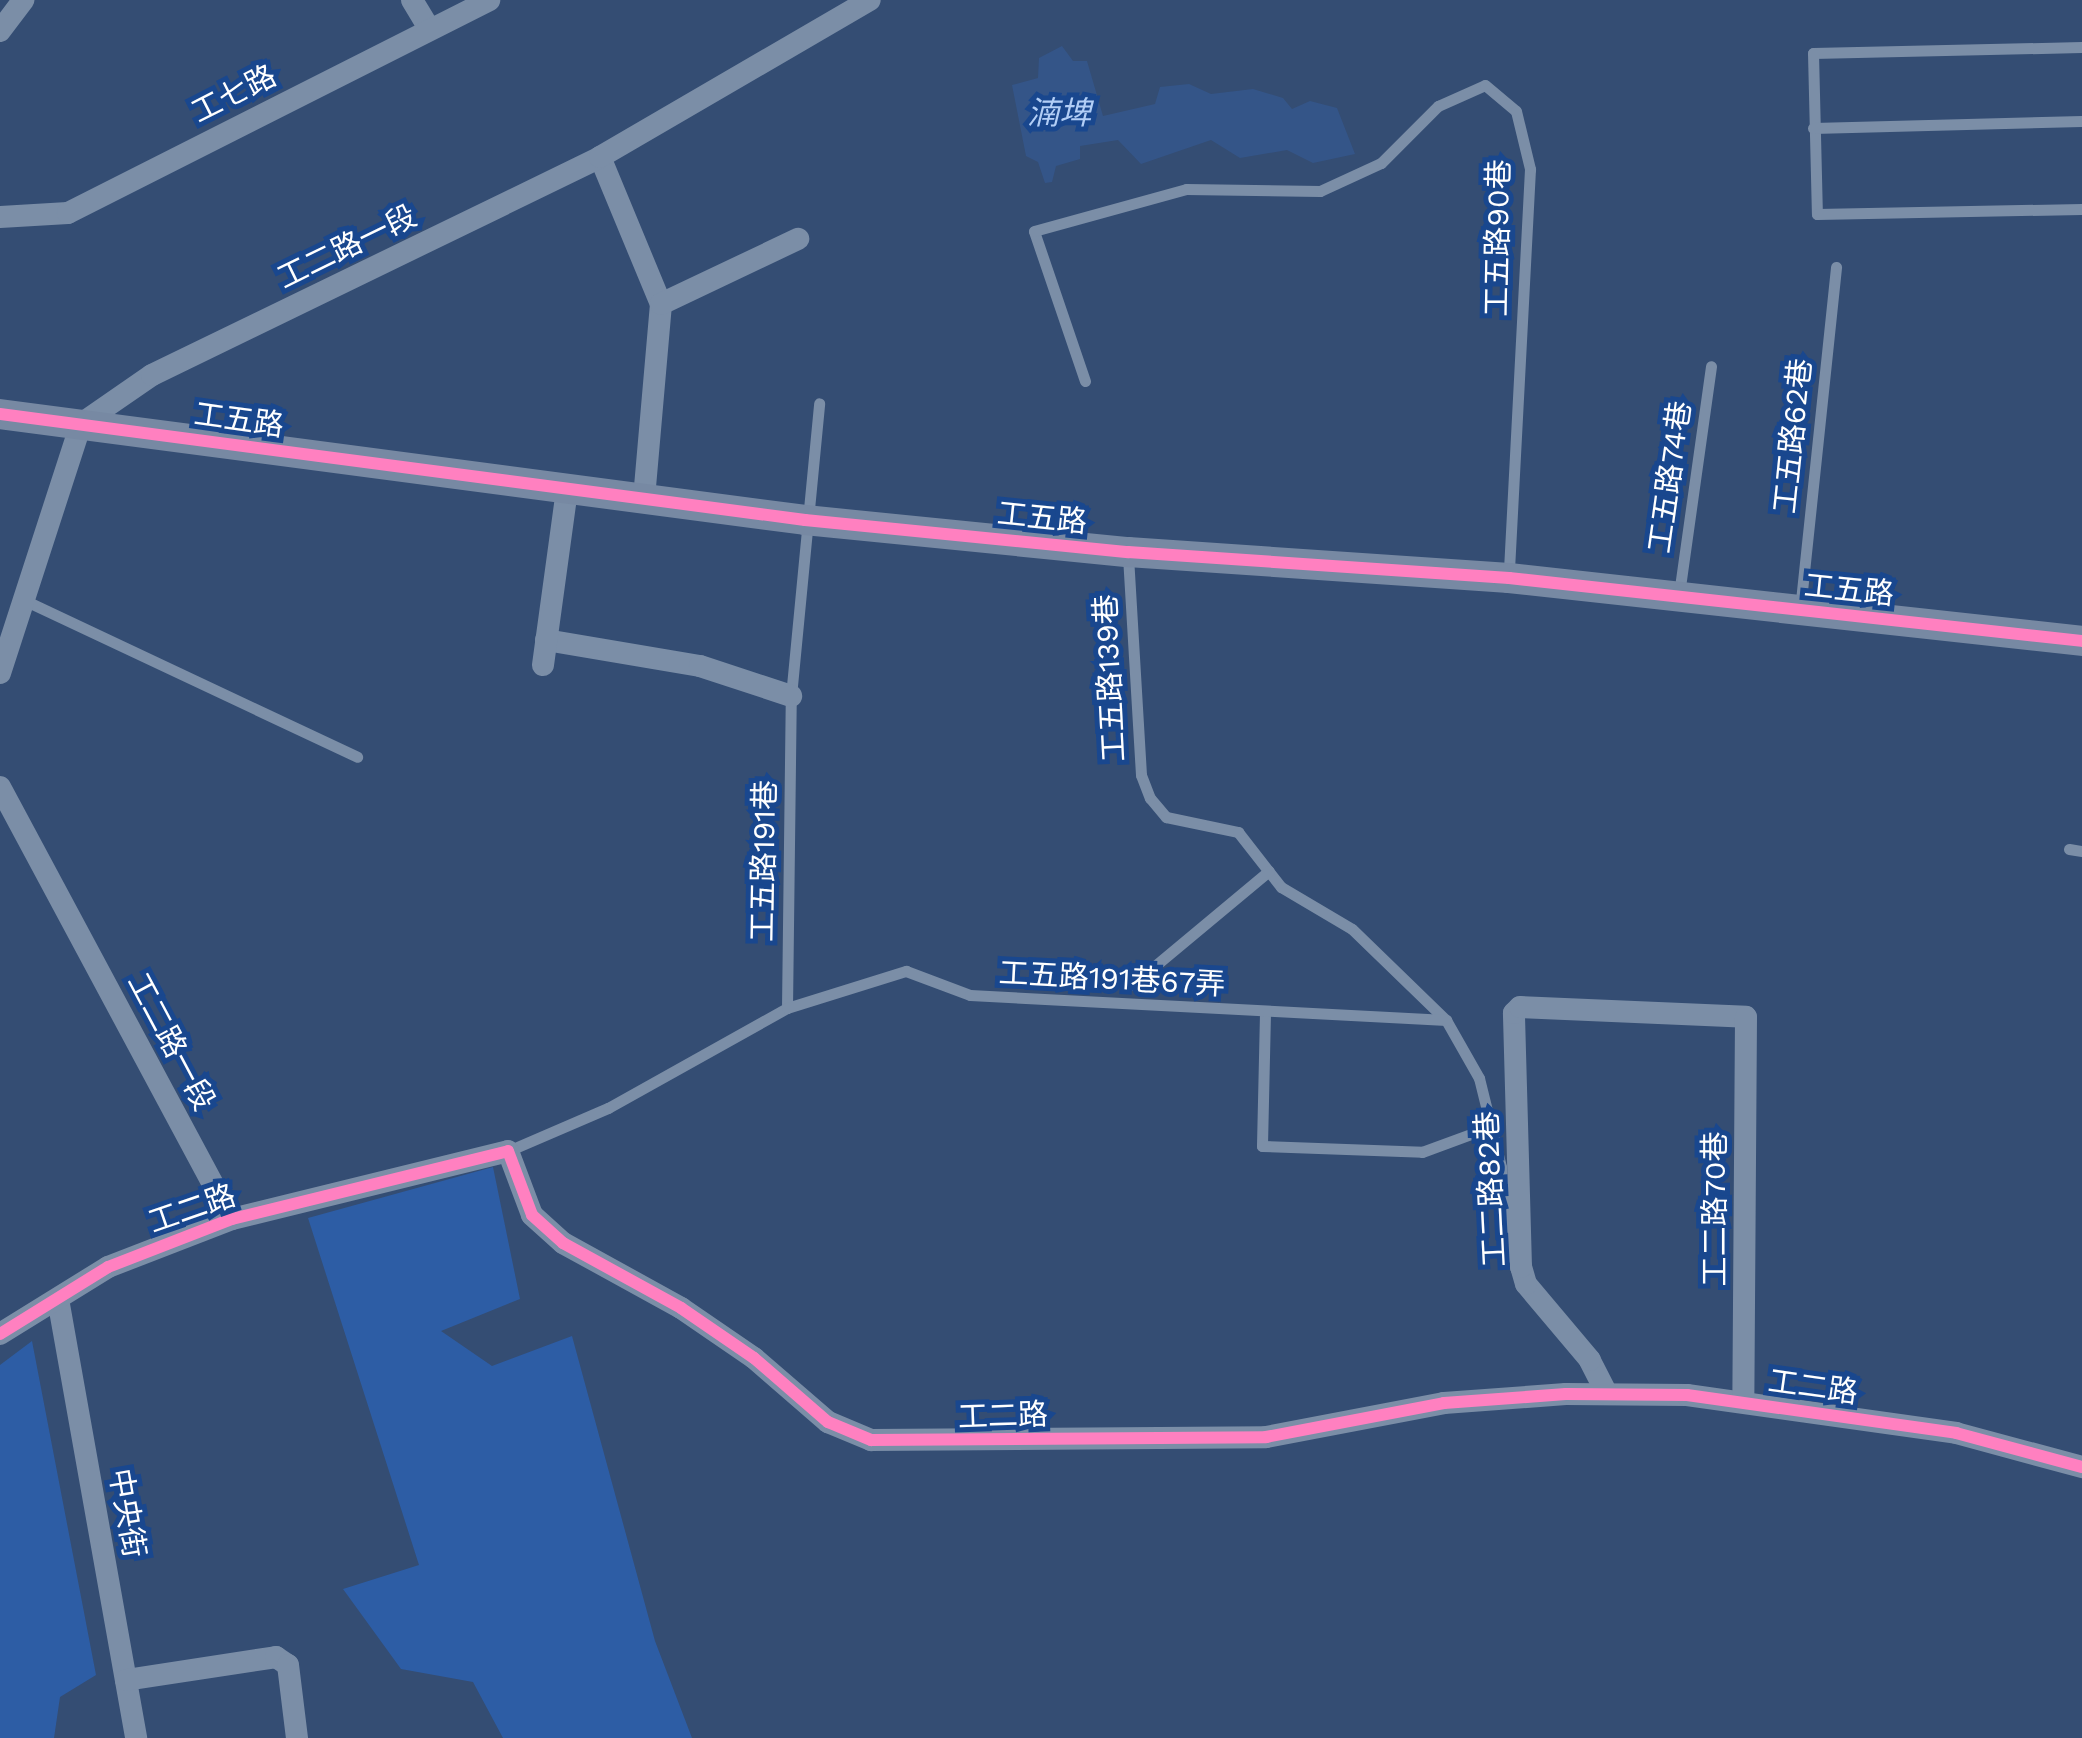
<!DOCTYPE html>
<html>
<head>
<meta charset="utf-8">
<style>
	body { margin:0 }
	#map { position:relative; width:2082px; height:1738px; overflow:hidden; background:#344d73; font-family:"Work Sans","Noto Sans TC",sans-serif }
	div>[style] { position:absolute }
	.green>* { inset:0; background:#2d5da5 }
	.water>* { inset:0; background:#345588 }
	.lane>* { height:11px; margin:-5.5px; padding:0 5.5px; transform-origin:5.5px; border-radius:5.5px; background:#7b8ea7 }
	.street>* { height:22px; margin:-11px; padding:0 11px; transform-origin:11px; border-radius:11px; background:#7b8ea7 }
	.secondary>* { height:30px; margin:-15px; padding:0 15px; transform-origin:15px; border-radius:15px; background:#7789a3 }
	.cycleway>* { height:12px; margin:-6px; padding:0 6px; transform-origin:6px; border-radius:6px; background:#ff80c0 }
	span { translate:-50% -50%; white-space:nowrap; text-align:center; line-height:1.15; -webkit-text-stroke:10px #19478e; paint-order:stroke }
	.street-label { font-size:30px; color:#fff }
	.water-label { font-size:32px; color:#b2cef6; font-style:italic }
</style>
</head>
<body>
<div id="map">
	<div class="green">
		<div style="clip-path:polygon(493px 1167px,520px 1299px,441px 1331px,492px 1366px,572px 1336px,655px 1641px,692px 1738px,503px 1738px,473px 1682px,401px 1669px,343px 1589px,419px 1565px,308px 1218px)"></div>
		<div style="clip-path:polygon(32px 1341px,96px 1675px,60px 1697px,54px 1738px,0 1738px,0 1365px)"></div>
	</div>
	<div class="water">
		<div style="clip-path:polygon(1062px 46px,1073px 61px,1087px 61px,1103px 116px,1155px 104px,1160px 87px,1189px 84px,1211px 94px,1253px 89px,1283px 98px,1292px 109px,1310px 101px,1337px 108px,1355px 154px,1313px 163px,1287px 150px,1240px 158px,1211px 140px,1141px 164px,1118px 140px,1080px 146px,1080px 159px,1056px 166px,1052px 182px,1045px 183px,1038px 162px,1026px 156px,1012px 85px,1038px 78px,1039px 58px)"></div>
	</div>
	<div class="lane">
		<div style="left:2082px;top:47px;width:269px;rotate:178.7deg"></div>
		<div style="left:1813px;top:53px;width:161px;rotate:88.6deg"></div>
		<div style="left:1817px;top:214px;width:265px;rotate:-1.1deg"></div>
		<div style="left:1813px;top:128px;width:269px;rotate:-1.5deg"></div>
		<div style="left:1085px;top:381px;width:158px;rotate:-108.8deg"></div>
		<div style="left:1034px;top:231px;width:158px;rotate:-15.4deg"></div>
		<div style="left:1186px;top:189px;width:134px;rotate:0.9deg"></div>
		<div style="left:1320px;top:191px;width:67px;rotate:-24.7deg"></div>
		<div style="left:1381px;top:163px;width:81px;rotate:-45deg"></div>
		<div style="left:1438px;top:106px;width:51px;rotate:-24.1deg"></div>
		<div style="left:1485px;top:85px;width:40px;rotate:40deg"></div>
		<div style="left:1516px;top:111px;width:60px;rotate:76.4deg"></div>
		<div style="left:1530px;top:169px;width:406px;rotate:93deg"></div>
		<div style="left:1128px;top:556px;width:219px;rotate:86.6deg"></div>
		<div style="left:1141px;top:775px;width:25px;rotate:69deg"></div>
		<div style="left:1150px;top:798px;width:25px;rotate:50deg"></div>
		<div style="left:1166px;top:817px;width:74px;rotate:11.8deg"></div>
		<div style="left:1238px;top:832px;width:70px;rotate:52deg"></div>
		<div style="left:1281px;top:887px;width:82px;rotate:30.6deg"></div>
		<div style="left:1352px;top:929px;width:131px;rotate:44.1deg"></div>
		<div style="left:1446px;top:1020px;width:67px;rotate:60.4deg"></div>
		<div style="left:1479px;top:1078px;width:92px;rotate:76.1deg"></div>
		<div style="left:1501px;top:1167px;width:78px;rotate:86.3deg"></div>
		<div style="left:1506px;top:1245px;width:19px;rotate:62deg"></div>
		<div style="left:1679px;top:594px;width:230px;rotate:-82deg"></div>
		<div style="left:26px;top:601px;width:366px;rotate:25.2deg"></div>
		<div style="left:1800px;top:610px;width:345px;rotate:-84deg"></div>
		<div style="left:2069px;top:849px;width:13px;rotate:9deg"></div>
		<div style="left:1132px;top:985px;width:178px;rotate:-39.8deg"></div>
		<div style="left:787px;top:1008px;width:312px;rotate:-89.3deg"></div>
		<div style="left:791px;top:696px;width:294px;rotate:-84.5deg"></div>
		<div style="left:1265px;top:1013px;width:133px;rotate:91.3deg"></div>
		<div style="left:1262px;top:1146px;width:160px;rotate:2.1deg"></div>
		<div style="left:1422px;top:1152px;width:72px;rotate:-20.2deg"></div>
		<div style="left:508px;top:1151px;width:109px;rotate:-23.3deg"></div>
		<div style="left:608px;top:1108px;width:205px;rotate:-29.2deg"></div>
		<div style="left:787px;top:1008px;width:125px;rotate:-17.3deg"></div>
		<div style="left:906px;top:971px;width:68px;rotate:20.6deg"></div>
		<div style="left:970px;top:995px;width:477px;rotate:3deg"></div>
	</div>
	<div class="street">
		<div style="left:412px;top:0;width:33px;rotate:59deg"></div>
		<div style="left:0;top:31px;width:39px;rotate:-53deg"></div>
		<div style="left:600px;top:157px;width:159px;rotate:67.5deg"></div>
		<div style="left:661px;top:304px;width:194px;rotate:95deg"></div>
		<div style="left:0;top:217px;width:68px;rotate:-3.4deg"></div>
		<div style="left:68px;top:213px;width:472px;rotate:-26.8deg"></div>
		<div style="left:661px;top:304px;width:152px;rotate:-25.4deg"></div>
		<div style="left:546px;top:640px;width:156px;rotate:9.6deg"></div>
		<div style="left:700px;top:666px;width:96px;rotate:18.2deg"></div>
		<div style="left:543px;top:665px;width:177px;rotate:-82.2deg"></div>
		<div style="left:0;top:673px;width:262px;rotate:-72deg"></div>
		<div style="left:81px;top:424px;width:86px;rotate:-34.6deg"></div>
		<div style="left:152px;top:375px;width:498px;rotate:-25.9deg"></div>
		<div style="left:600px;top:157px;width:312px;rotate:-30.2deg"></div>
		<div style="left:0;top:787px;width:490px;rotate:61.8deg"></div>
		<div style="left:58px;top:1299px;width:446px;rotate:79.9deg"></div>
		<div style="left:0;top:1334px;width:127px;rotate:-31.8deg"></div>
		<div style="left:108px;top:1267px;width:133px;rotate:-21.2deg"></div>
		<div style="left:232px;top:1219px;width:284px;rotate:-13.8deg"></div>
		<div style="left:508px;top:1151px;width:68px;rotate:69.4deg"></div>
		<div style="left:532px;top:1215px;width:42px;rotate:42.1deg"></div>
		<div style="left:563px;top:1243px;width:135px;rotate:28.8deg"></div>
		<div style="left:681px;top:1308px;width:88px;rotate:34.4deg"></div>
		<div style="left:754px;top:1358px;width:98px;rotate:40.9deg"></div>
		<div style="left:828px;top:1422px;width:47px;rotate:22.7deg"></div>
		<div style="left:871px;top:1440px;width:395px;rotate:-0.4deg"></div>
		<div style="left:1266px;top:1437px;width:181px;rotate:-10.8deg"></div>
		<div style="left:1444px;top:1403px;width:122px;rotate:-4.2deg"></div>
		<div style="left:1566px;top:1394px;width:121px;rotate:0.5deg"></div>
		<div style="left:1687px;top:1395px;width:272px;rotate:8deg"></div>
		<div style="left:1956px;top:1433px;width:131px;rotate:15.1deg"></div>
		<div style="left:1607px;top:1394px;width:38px;rotate:-117deg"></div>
		<div style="left:1590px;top:1360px;width:99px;rotate:-130.1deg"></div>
		<div style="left:1526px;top:1284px;width:18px;rotate:-106deg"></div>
		<div style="left:1521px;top:1267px;width:254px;rotate:-91.6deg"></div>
		<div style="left:1514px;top:1013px;width:8px;rotate:-45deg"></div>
		<div style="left:1520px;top:1007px;width:226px;rotate:2.5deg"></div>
		<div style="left:1746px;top:1017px;width:385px;rotate:90.4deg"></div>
		<div style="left:126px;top:1680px;width:152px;rotate:-8.7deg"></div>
		<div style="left:276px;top:1657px;width:14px;rotate:34deg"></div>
		<div style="left:288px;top:1665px;width:74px;rotate:83deg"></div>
	</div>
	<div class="secondary">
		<div style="left:0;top:414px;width:812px;rotate:7.5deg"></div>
		<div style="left:805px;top:520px;width:325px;rotate:5.7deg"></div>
		<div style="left:1128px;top:552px;width:382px;rotate:3.9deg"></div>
		<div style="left:1509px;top:578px;width:576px;rotate:6.27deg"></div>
	</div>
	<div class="cycleway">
		<div style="left:0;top:414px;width:812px;rotate:7.5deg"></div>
		<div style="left:805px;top:520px;width:325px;rotate:5.7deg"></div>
		<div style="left:1128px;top:552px;width:382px;rotate:3.9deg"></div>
		<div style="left:1509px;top:578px;width:576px;rotate:6.27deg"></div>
		<div style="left:0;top:1334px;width:127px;rotate:-31.8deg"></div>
		<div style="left:108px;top:1267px;width:133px;rotate:-21.2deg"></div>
		<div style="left:232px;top:1219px;width:284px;rotate:-13.8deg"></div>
		<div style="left:508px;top:1151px;width:68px;rotate:69.4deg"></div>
		<div style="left:532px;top:1215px;width:42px;rotate:42.1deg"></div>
		<div style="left:563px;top:1243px;width:135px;rotate:28.8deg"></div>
		<div style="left:681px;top:1308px;width:88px;rotate:34.4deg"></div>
		<div style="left:754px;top:1358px;width:98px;rotate:40.9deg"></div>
		<div style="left:828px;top:1422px;width:47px;rotate:22.7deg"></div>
		<div style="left:871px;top:1440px;width:395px;rotate:-0.4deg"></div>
		<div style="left:1266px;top:1437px;width:181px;rotate:-10.8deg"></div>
		<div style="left:1444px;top:1403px;width:122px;rotate:-4.2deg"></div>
		<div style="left:1566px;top:1394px;width:121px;rotate:0.5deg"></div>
		<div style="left:1687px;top:1395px;width:272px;rotate:8deg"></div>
		<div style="left:1956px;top:1433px;width:131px;rotate:15.1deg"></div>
	</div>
	<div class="street-label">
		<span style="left:234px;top:94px;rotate:-27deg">工七路</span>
		<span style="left:1498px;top:238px;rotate:-89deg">工五路90巷</span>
		<span style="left:347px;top:247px;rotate:-26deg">工二路一段</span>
		<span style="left:239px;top:420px;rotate:8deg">工五路</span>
		<span style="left:1793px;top:436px;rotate:-84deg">工五路62巷</span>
		<span style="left:1670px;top:477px;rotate:-82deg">工五路74巷</span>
		<span style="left:1042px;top:518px;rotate:6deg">工五路</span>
		<span style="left:1849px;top:590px;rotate:6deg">工五路</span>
		<span style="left:1110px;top:678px;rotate:-93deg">工五路139巷</span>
		<span style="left:764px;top:861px;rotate:-89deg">工五路191巷</span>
		<span style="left:1112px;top:979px;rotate:3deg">工五路191巷67弄</span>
		<span style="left:171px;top:1042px;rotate:62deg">工二路一段</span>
		<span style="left:1491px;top:1189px;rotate:-93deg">工二路82巷</span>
		<span style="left:192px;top:1209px;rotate:-19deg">工二路</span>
		<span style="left:1715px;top:1209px;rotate:-90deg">工二路70巷</span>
		<span style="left:1813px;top:1387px;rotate:8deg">工二路</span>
		<span style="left:1003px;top:1416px;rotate:-2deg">工二路</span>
		<span style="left:127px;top:1513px;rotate:80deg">中央街</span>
	</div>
	<div class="water-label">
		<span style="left:1059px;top:113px">湳埤</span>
	</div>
</div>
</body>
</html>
